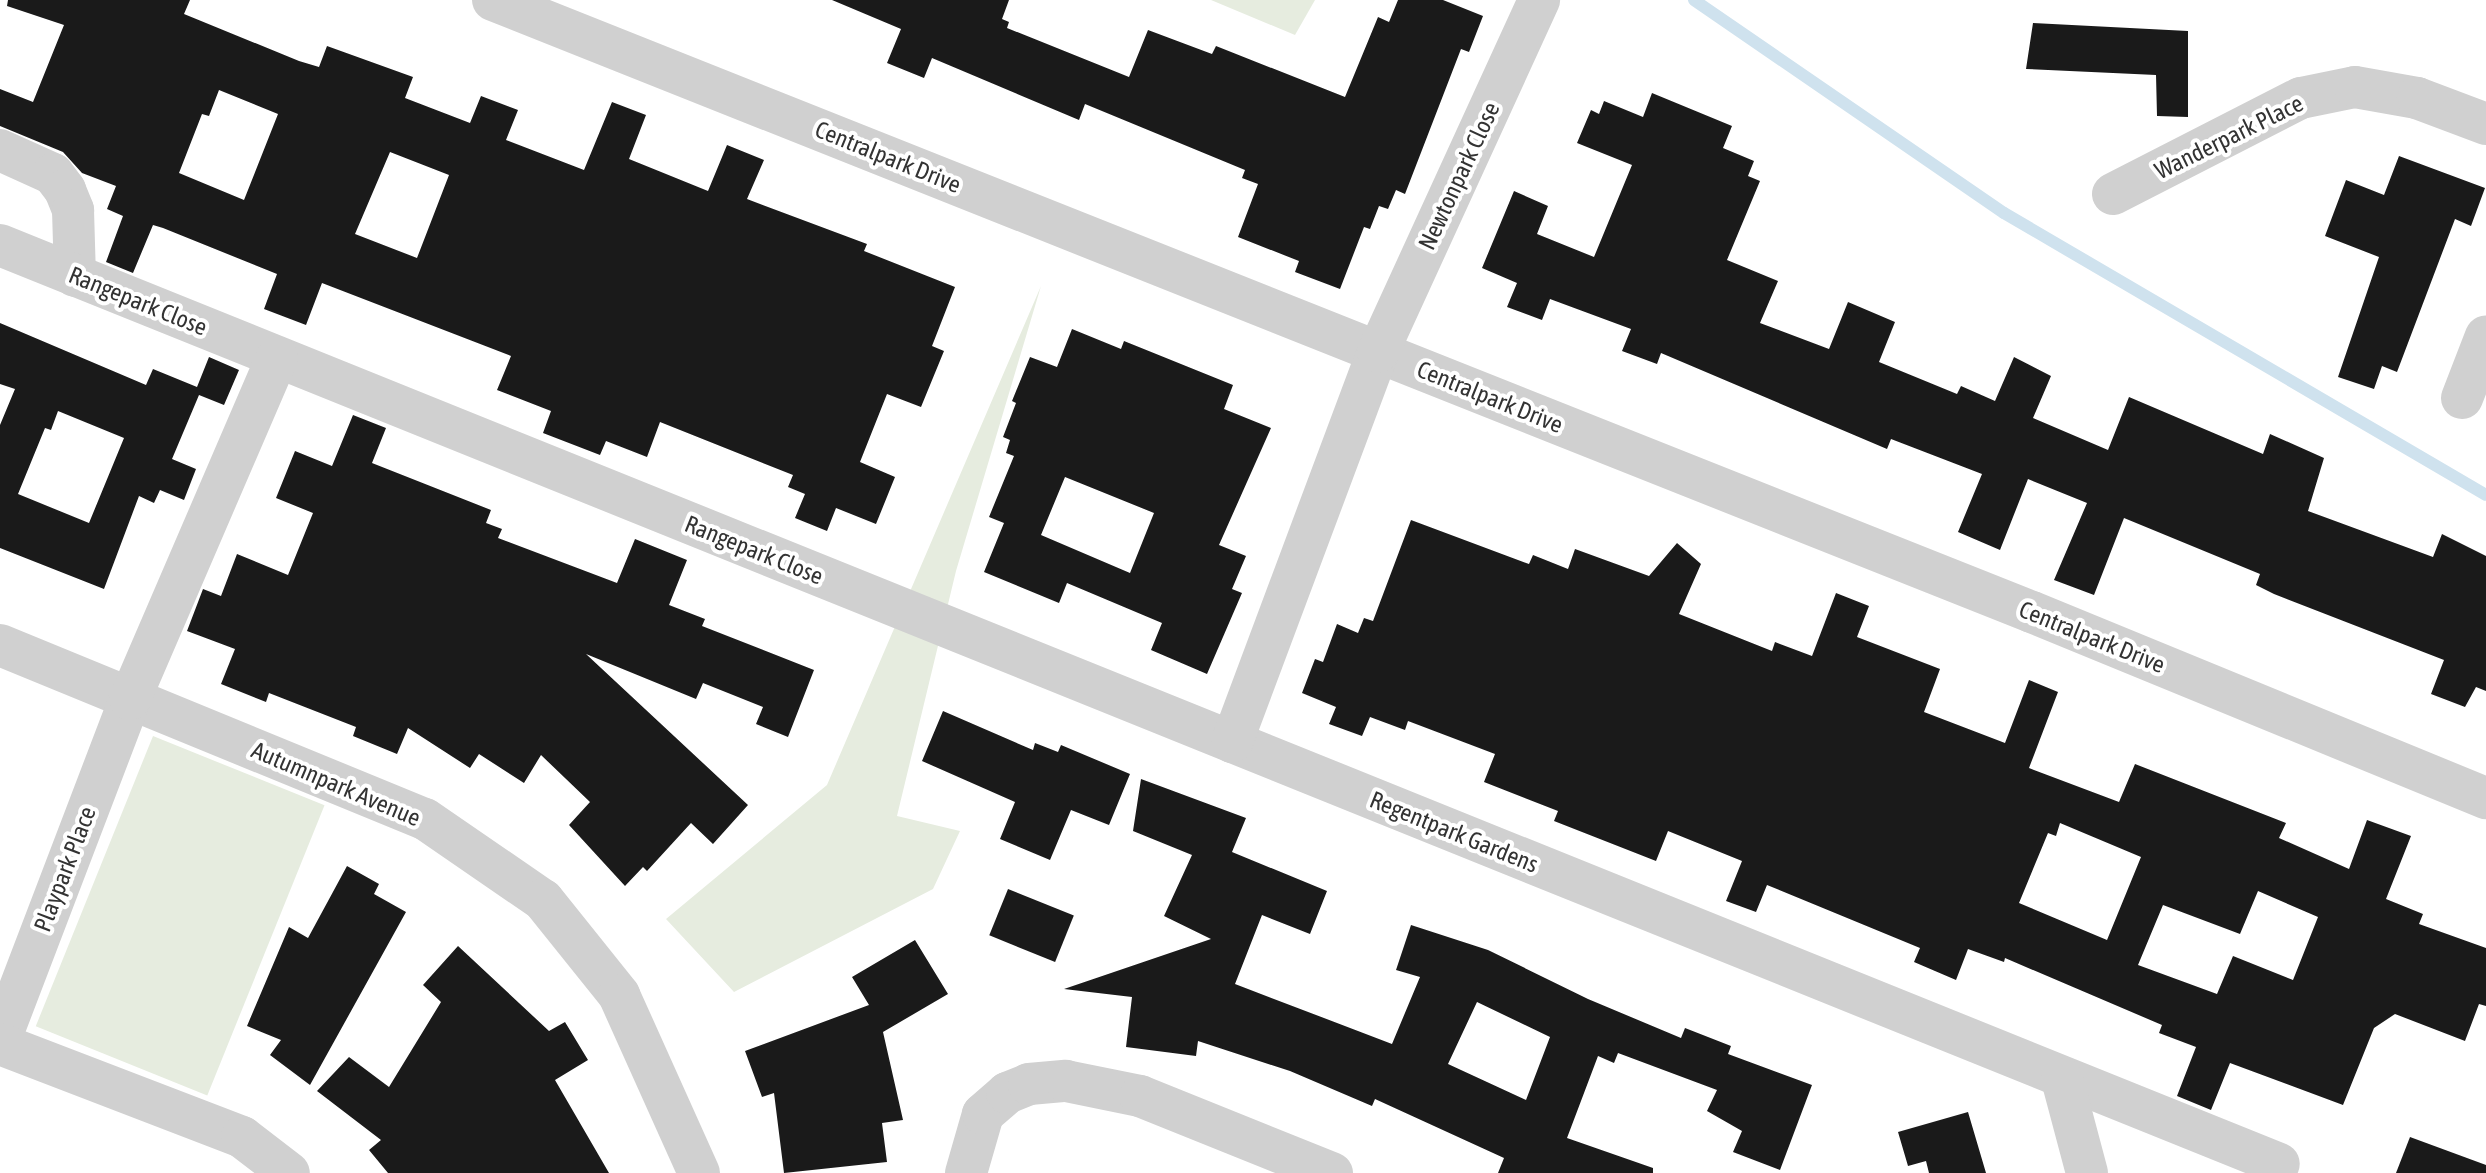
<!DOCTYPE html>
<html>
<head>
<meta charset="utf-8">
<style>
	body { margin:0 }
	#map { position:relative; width:2486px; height:1173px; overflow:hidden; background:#fff; font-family:"Asap Condensed",sans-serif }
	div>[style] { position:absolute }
	.green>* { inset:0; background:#e6ecdf; transform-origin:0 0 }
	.stream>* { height:12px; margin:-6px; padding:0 6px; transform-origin:6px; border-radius:6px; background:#cfe2ee }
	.building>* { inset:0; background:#1a1a1a; transform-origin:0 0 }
	.minor>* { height:42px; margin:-21px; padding:0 21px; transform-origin:21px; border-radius:21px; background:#d0d0d0 }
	span { translate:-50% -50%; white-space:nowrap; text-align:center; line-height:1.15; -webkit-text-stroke:8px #fff; paint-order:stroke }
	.street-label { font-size:24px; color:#333 }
</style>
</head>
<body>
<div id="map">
	<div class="green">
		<div style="clip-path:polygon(1211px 0,1315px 0,1295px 35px)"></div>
		<div style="clip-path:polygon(1041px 286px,956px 571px,897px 816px,960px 831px,933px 889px,734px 992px,666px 919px,827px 785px)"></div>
		<div style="left:153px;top:736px;width:185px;height:313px;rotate:22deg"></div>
	</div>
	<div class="stream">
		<div style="left:1694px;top:0;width:376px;rotate:34.5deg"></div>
		<div style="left:2004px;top:213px;width:558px;rotate:30.33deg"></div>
	</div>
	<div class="building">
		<div style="clip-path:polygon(evenodd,8px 0,190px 0,184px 14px,299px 61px,319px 67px,327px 46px,413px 77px,405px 98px,470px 123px,481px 96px,518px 110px,506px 140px,584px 170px,612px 102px,646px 115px,629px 159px,708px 191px,727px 145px,764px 160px,747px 199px,867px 244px,864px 251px,955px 287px,932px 346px,944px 351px,921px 407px,887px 394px,860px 462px,895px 477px,876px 524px,836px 508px,827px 531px,795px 518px,805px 494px,788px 487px,793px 475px,660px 422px,647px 457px,606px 441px,600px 455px,543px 433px,551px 411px,497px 390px,511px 356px,322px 283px,306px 325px,264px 309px,277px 274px,163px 228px,153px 225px,133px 273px,106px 262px,123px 216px,107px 209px,116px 186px,82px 173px,63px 152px,0 126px,0 89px,33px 102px,64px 25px,7px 6px,8px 0,219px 90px,278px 114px,244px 200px,179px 173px,202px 114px,209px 116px,219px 90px,8px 0,390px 152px,449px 175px,417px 258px,355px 234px,390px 152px)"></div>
		<div style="clip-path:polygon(832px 0,1009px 0,1002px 19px,1009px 22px,1007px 28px,1129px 77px,1148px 30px,1212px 54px,1216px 46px,1345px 97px,1378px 17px,1389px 22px,1398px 0,1443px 0,1483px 16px,1469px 52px,1461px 49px,1405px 194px,1396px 190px,1388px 209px,1379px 206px,1370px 229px,1364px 227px,1340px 289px,1295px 272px,1299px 261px,1238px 237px,1258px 184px,1242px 178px,1245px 170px,1085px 104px,1079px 120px,932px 58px,924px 78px,887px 63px,901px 29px)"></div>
		<div style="clip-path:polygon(2033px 23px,2188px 31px,2188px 117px,2157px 116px,2156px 75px,2026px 69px)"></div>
		<div style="clip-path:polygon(1652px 93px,1732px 126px,1723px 148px,1754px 161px,1748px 176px,1760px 181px,1727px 260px,1778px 281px,1760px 323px,1829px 349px,1848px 302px,1895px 322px,1879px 362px,1957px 394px,1961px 386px,1995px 401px,2014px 357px,2051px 376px,2033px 418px,2108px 450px,2129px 397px,2263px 454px,2270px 434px,2324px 458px,2308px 511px,2433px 557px,2442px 534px,2486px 556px,2486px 691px,2476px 687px,2465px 707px,2431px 694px,2444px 660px,2274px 594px,2256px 585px,2260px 574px,2124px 518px,2094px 595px,2054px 580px,2087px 503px,2028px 479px,2000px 550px,1958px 532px,1982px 474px,1891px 439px,1887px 449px,1661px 353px,1657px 364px,1622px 351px,1631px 329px,1550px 299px,1542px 320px,1507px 307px,1517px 283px,1482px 268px,1514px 191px,1548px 206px,1537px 234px,1594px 257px,1632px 165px,1577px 143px,1591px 110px,1599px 114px,1604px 101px,1643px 117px)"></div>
		<div style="clip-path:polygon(2399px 156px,2485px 188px,2471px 226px,2455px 219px,2397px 372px,2382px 366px,2374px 389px,2338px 377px,2379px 257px,2325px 236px,2346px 180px,2384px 195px)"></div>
		<div style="clip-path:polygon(evenodd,0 323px,146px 385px,153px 369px,197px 387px,209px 357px,239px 370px,224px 405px,199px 395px,172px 459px,196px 469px,184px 500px,160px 490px,154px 503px,139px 496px,104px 589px,0 548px,0 425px,15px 389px,0 384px,0 323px,58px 411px,124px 438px,89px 523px,18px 494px,45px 428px,51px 430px,58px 411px)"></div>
		<div style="clip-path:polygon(evenodd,1072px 329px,1121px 349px,1124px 341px,1233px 385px,1224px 409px,1271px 428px,1219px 545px,1246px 556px,1232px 589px,1242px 593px,1207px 674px,1151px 650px,1162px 623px,1067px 583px,1059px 603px,984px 572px,1004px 523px,989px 517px,1014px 456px,1006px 453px,1010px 440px,1003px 437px,1016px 403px,1012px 401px,1030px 357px,1057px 367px,1072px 329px,1065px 477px,1154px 513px,1130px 573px,1041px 535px,1065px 477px)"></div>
		<div style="clip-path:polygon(353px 415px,386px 428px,372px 463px,491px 510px,486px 523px,502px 529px,498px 538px,617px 583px,635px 539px,687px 560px,669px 605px,705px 619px,702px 626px,814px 670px,788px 737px,756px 724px,763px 707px,703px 683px,696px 699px,586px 654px,748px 805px,713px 844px,691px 823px,647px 871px,643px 867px,625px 886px,569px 825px,590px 802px,541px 755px,524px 783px,479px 754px,470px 768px,408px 728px,397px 754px,353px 736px,356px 727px,269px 693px,266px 702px,221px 684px,235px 649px,187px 631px,203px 589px,221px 596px,237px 554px,288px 575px,313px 513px,276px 498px,295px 451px,332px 466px)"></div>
		<div style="clip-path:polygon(evenodd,1411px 520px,1529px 564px,1533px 555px,1568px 569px,1575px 549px,1649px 576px,1677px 543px,1701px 564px,1679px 614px,1772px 651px,1775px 642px,1812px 656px,1836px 593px,1869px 606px,1857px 637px,1940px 669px,1924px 712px,2005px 743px,2029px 680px,2058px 692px,2029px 768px,2119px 802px,2135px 764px,2286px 823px,2279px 838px,2349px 869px,2367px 820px,2411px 836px,2386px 899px,2423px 914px,2419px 924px,2486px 948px,2486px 1006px,2479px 1004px,2465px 1041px,2395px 1014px,2374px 1028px,2343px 1105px,2230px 1063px,2211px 1110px,2177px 1096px,2196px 1047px,2159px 1033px,2162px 1025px,2005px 958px,2004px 962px,1968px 949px,1956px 980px,1914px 962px,1920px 948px,1767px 885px,1756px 912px,1726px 901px,1742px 861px,1668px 831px,1656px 861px,1554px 821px,1558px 811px,1484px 782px,1495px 754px,1408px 721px,1405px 730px,1370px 717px,1362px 736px,1329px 724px,1336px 707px,1302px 693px,1315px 659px,1323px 662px,1337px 624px,1358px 633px,1364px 618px,1373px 621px,1411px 520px,2060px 823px,2141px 857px,2107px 940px,2019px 903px,2048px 833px,2056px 836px,2060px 823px,1411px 520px,2258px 891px,2318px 917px,2293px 980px,2233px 956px,2217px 994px,2138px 965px,2163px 905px,2240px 934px,2258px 891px)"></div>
		<div style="clip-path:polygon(943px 711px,1033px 750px,1035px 743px,1058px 752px,1061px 745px,1130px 774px,1109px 825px,1071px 810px,1050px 860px,1000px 839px,1015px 802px,922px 761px)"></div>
		<div style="clip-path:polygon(evenodd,1141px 779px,1246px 818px,1232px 852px,1327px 891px,1310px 934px,1262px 915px,1235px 984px,1392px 1044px,1420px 977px,1396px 970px,1411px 925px,1488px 950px,1588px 999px,1681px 1038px,1685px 1028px,1731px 1046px,1728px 1054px,1812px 1085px,1780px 1170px,1733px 1152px,1742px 1131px,1707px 1111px,1717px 1090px,1618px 1053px,1614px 1063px,1598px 1056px,1567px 1138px,1653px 1168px,1653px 1173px,1498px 1173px,1504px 1158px,1375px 1099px,1372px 1106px,1290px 1071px,1198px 1041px,1196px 1056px,1126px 1047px,1132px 997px,1064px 989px,1211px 939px,1164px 916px,1192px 855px,1133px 831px,1141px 779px,1477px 1002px,1550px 1037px,1526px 1100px,1448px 1064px,1477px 1002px)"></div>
		<div style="clip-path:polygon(347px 866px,379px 884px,374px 894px,406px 912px,310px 1085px,270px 1055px,281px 1040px,247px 1026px,289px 927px,308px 938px)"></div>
		<div style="left:1008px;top:889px;width:71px;height:50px;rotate:22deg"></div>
		<div style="clip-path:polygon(915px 940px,948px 994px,883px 1032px,903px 1120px,882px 1123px,887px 1162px,784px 1173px,774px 1093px,762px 1097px,745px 1051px,869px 1005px,852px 977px)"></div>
		<div style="clip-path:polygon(458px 946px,549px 1031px,565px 1022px,588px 1060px,555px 1080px,609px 1173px,388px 1173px,369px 1150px,381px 1140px,317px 1091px,349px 1057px,389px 1087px,441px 1002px,423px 985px)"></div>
		<div style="clip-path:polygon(1968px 1112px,1986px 1173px,1929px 1173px,1926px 1161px,1908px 1166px,1898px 1132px)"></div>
		<div style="clip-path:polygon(2410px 1137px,2486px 1165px,2486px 1173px,2396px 1173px)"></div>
	</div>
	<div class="minor">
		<div style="left:493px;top:0;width:1656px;rotate:21.69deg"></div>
		<div style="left:2032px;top:612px;width:491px;rotate:22.3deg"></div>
		<div style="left:0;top:150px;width:58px;rotate:24.4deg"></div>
		<div style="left:53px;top:174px;width:20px;rotate:53deg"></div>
		<div style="left:65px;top:190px;width:22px;rotate:68deg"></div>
		<div style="left:73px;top:210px;width:66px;rotate:88.3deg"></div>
		<div style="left:2113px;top:194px;width:211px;rotate:-27.1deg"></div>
		<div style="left:2301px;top:98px;width:55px;rotate:-11.5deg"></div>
		<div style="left:2355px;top:87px;width:63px;rotate:10.1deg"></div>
		<div style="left:2417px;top:98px;width:74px;rotate:20.6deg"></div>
		<div style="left:0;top:245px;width:2457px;rotate:21.96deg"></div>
		<div style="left:2462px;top:398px;width:66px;rotate:-68.8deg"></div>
		<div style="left:0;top:645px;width:459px;rotate:22.3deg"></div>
		<div style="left:425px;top:819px;width:143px;rotate:34.5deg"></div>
		<div style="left:543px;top:900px;width:122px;rotate:51.3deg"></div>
		<div style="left:619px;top:995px;width:195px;rotate:65.8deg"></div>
		<div style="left:1232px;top:742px;width:416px;rotate:-69.5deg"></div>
		<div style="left:1378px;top:352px;width:387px;rotate:-65.4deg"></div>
		<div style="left:0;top:1040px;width:365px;rotate:-69.1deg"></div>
		<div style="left:130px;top:699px;width:372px;rotate:-66.7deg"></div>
		<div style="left:0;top:1044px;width:259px;rotate:21deg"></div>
		<div style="left:242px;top:1137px;width:59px;rotate:37.5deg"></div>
		<div style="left:2062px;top:1079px;width:97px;rotate:75.1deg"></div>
		<div style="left:966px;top:1173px;width:61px;rotate:-73.9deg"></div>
		<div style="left:983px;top:1114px;width:32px;rotate:-41deg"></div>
		<div style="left:1007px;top:1093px;width:24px;rotate:-22deg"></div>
		<div style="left:1029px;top:1084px;width:37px;rotate:-5deg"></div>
		<div style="left:1066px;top:1081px;width:76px;rotate:11.5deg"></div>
		<div style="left:1140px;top:1096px;width:207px;rotate:21.9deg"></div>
	</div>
	<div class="street-label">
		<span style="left:2229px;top:137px;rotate:-26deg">Wanderpark Place</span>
		<span style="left:888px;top:157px;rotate:22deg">Centralpark Drive</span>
		<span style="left:1459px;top:176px;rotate:-65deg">Newtonpark Close</span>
		<span style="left:138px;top:301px;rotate:22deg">Rangepark Close</span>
		<span style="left:1490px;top:397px;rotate:22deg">Centralpark Drive</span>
		<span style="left:754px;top:550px;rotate:22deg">Rangepark Close</span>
		<span style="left:2092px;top:637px;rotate:22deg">Centralpark Drive</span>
		<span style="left:336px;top:784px;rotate:23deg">Autumnpark Avenue</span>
		<span style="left:1454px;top:832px;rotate:22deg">Regentpark Gardens</span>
		<span style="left:65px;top:869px;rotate:-69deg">Playpark Place</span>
	</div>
</div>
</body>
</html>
